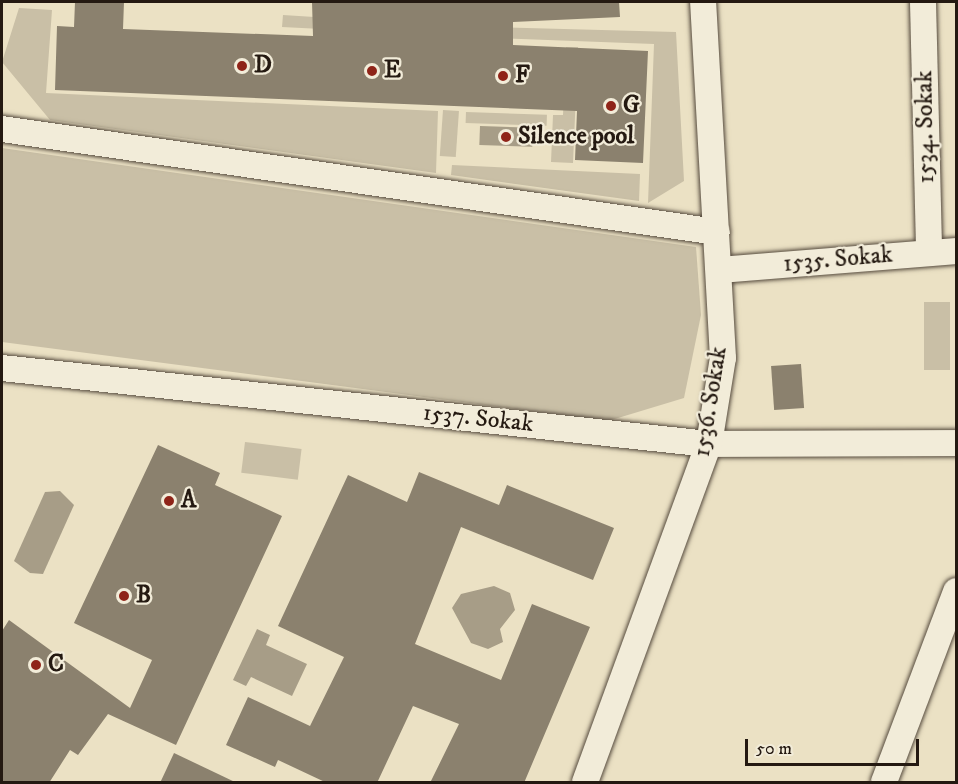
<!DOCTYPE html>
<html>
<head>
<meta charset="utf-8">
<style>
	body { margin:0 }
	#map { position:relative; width:958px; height:784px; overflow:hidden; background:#ebe1c4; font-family:"IM FELL DW Pica",serif }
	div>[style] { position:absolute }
	.green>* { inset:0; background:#c9bfa6; transform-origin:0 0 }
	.water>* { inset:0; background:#a79d87; transform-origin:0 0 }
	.building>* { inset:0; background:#8b816e; transform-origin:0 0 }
	.roads { filter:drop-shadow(0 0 2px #564b3e) drop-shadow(0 0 2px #564b3e) }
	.street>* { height:26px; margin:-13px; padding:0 13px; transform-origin:13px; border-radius:13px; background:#f2ecd9 }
	.dots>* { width:16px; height:16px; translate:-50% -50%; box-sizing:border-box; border:3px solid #f2ecd9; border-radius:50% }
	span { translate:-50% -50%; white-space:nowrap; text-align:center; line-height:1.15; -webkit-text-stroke:4.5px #f2ecd9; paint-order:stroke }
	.poi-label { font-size:24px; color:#241911; font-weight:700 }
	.left { translate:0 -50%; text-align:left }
	.street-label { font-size:24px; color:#241911 }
	.frame { position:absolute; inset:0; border:3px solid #241911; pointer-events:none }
	.scale { position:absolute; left:745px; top:739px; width:174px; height:27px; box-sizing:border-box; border:3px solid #241911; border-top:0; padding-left:8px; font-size:18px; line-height:21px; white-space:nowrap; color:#241911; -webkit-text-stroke:4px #f2ecd9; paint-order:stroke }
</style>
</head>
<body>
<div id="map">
	<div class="green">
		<div style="clip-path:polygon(19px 8px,52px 10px,46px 93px,438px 111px,436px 173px,50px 120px,2px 62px)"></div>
		<div style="clip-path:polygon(283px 15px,440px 25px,440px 35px,282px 27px)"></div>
		<div style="clip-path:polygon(446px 26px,676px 32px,684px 181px,648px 203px,654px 44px,446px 36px)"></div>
		<div style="clip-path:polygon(566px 47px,578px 47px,573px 163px,551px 162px,553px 115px,563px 115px)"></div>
		<div style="left:443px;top:110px;width:16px;height:46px;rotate:4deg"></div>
		<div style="left:466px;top:112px;width:81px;height:11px;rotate:2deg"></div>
		<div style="clip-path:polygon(2px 148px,696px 247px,701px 315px,684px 398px,608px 421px,2px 342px)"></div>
		<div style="clip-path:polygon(452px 165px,640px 174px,639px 201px,451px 175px)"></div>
		<div style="left:924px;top:302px;width:26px;height:68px"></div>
		<div style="left:245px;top:442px;width:57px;height:31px;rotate:7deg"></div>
	</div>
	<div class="water">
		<div style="left:480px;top:126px;width:53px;height:19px;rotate:2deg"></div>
		<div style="clip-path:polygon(45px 492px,60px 491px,74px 505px,43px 574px,30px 573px,14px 561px)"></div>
		<div style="clip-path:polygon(494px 586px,510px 593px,515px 610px,500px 629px,503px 642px,488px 649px,471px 643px,452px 608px,461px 594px)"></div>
		<div style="clip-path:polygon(257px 629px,270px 635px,266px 645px,307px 664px,292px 696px,251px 677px,246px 686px,233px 680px)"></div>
	</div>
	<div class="building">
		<div style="clip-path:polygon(75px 2px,124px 2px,123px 29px,313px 36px,312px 2px,619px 2px,620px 17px,513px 22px,513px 45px,648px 51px,643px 163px,575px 160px,577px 111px,55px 90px,57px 26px,74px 27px)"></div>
		<div style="left:801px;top:364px;width:44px;height:30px;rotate:86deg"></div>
		<div style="clip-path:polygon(158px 445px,220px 473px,215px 485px,282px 516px,176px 745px,108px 714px,78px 755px,70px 750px,49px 783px,2px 783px,2px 631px,9px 620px,130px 708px,152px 660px,74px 623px)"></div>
		<div style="clip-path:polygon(419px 472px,499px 505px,507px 485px,614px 528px,593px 580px,461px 527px,415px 644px,501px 680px,532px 604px,590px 627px,524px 783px,430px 783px,459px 724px,413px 706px,377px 783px,327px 783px,278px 760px,275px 767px,226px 745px,248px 697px,310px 726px,344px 657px,278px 626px,348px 475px,407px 502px)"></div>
		<div style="clip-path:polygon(174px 753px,237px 783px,160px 783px)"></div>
	</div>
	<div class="roads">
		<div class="street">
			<div style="left:923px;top:2px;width:251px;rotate:88.6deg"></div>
			<div style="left:2px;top:129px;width:722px;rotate:8.2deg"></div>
			<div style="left:720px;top:270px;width:237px;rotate:-4.6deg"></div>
			<div style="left:2px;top:368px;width:711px;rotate:6.14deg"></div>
			<div style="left:709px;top:444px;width:247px;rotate:-0.2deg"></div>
			<div style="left:585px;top:782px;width:360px;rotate:-69.9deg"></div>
			<div style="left:709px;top:444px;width:87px;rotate:-80.8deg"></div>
			<div style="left:723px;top:358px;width:357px;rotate:-93.2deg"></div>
			<div style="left:884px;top:782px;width:204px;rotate:-69.3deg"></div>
		</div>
	</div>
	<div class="dots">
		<div style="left:242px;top:66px;background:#8f2418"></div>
		<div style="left:372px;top:71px;background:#8f2418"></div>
		<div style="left:503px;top:76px;background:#8f2418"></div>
		<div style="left:611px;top:106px;background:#8f2418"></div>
		<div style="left:506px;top:137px;background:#8f2418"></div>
		<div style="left:169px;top:501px;background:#8f2418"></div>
		<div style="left:124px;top:596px;background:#8f2418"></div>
		<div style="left:36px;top:665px;background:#8f2418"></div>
	</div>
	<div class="poi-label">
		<span class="left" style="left:254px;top:66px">D</span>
		<span class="left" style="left:384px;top:71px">E</span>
		<span class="left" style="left:515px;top:76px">F</span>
		<span class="left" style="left:623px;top:106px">G</span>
		<span class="left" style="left:518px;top:137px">Silence pool</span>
		<span class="left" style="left:181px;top:501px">A</span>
		<span class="left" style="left:136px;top:596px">B</span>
		<span class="left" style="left:48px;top:665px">C</span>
	</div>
	<div class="street-label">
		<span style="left:926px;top:127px;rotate:-91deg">1534. Sokak</span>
		<span style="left:838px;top:260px;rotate:-5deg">1535. Sokak</span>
		<span style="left:711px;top:402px;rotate:-81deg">1536. Sokak</span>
		<span style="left:478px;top:419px;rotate:6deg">1537. Sokak</span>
	</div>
	<div class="frame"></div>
	<div class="scale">50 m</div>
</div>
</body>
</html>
